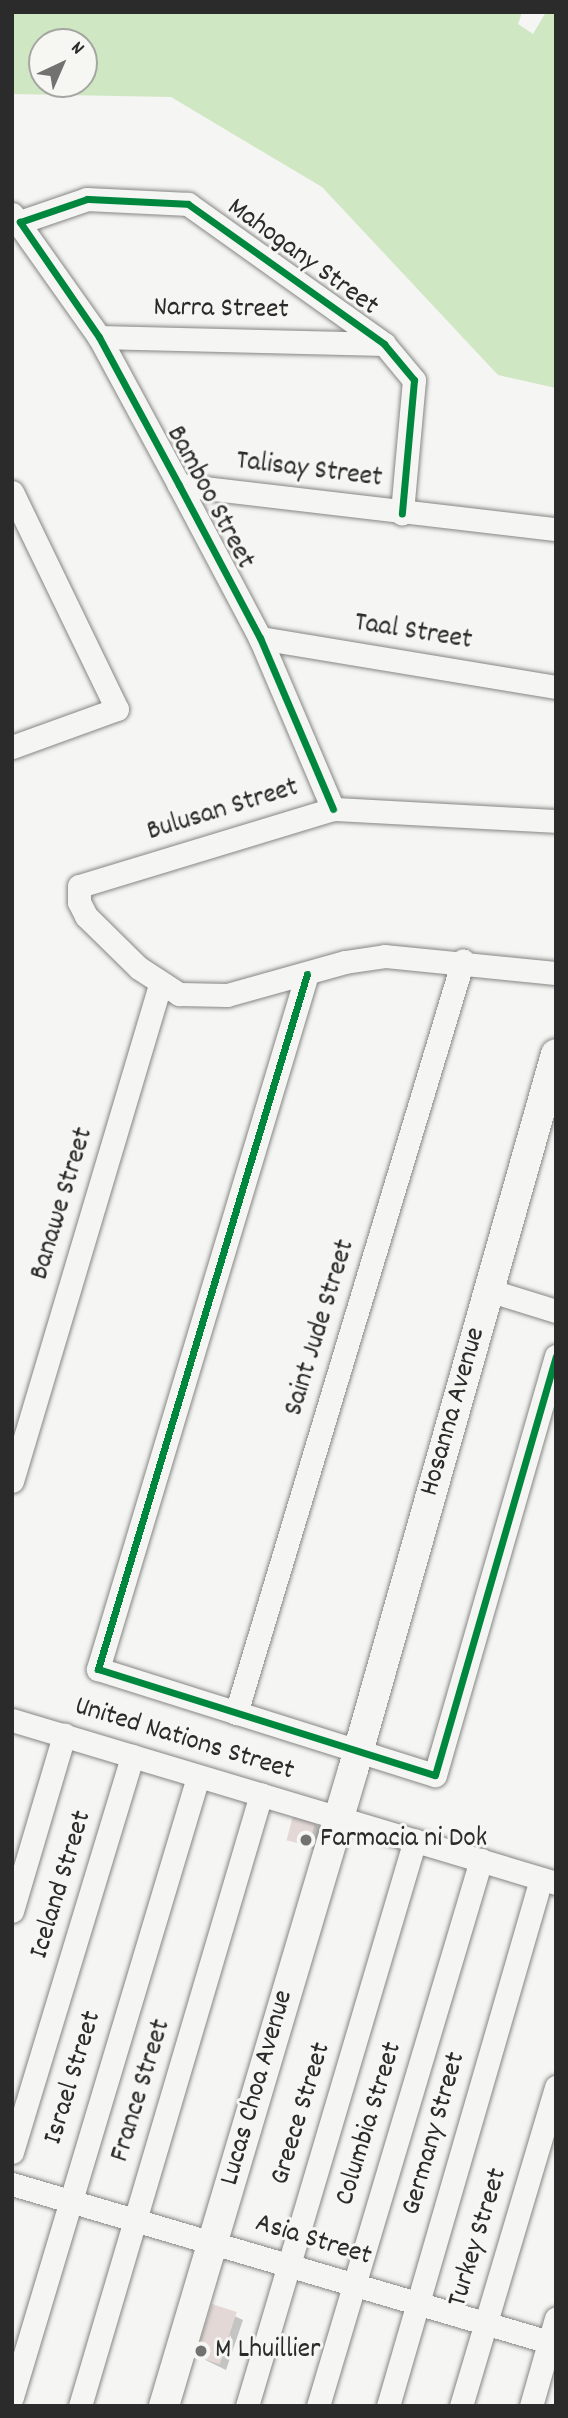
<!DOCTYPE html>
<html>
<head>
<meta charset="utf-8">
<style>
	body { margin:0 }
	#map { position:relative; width:568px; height:2418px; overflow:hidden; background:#f5f5f3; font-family:Dekko,sans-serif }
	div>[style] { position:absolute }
	.green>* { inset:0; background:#cfe7c2 }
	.shadow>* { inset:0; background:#0003 }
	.building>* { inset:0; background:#e3d8d5; transform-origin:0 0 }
	.roads { filter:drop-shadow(0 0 2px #868685) drop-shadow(0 0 2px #868685) }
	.minor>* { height:23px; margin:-11.5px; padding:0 11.5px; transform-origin:11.5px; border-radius:11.5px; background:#f5f5f3 }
	.major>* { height:30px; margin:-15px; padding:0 15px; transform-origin:15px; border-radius:15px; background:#f5f5f3 }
	.cycleway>* { height:7px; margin:-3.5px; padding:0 3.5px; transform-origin:3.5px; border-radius:3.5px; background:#00873e }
	.dots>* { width:19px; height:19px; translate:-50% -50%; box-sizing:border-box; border:4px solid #f6f6f2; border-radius:50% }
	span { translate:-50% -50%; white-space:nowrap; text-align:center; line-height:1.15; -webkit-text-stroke:6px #f6f6f2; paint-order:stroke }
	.street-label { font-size:28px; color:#2b2b2b }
	.poi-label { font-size:28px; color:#2b2b2b }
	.left { translate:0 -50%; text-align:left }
	.frame { position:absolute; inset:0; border:14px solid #2b2b2b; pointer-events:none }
	.north { position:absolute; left:28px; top:28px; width:70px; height:70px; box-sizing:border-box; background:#f6f6f2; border:2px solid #a5a5a2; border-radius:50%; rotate:44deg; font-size:19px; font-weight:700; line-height:28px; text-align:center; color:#2b2b2b }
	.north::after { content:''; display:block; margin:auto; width:24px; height:32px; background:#727271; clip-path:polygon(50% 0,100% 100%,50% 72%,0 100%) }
</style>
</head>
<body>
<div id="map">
	<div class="green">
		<div style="clip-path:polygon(evenodd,12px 12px,522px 12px,518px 24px,533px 34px,546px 12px,556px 12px,556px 388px,498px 375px,322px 187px,171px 97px,12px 94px,12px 12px,42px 42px,84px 42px,84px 84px,42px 84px,42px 42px)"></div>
	</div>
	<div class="shadow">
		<div style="clip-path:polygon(314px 1823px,320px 1829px,315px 1850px,289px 1839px)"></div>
		<div style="clip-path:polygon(213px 2306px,243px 2320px,226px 2370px,197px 2356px)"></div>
	</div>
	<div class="building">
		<div style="left:293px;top:1816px;width:23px;height:25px;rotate:15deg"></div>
		<div style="left:212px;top:2304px;width:26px;height:55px;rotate:18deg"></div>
	</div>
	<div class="roads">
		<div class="minor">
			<div style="left:12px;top:214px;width:151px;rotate:54.7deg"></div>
			<div style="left:99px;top:337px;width:168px;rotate:61.6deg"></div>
			<div style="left:179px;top:485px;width:173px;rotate:62.1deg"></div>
			<div style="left:260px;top:638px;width:186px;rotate:66.9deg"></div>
			<div style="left:20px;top:222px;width:71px;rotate:-18.9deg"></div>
			<div style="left:87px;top:199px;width:101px;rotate:2.8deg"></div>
			<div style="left:188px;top:204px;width:241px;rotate:35.5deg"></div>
			<div style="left:384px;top:344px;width:47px;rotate:50.2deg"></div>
			<div style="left:414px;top:380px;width:134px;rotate:95.2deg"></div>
			<div style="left:99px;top:337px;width:285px;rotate:1.4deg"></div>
			<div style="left:179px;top:485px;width:380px;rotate:6.7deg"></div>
			<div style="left:12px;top:492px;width:241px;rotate:64.2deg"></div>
			<div style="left:117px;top:709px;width:112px;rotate:160.1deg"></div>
			<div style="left:260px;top:638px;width:300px;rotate:9.4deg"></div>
			<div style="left:556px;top:821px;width:223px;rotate:-176.9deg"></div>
			<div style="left:333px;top:809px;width:265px;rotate:163.1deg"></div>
			<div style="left:79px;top:886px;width:16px;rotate:90deg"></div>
			<div style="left:79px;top:902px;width:16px;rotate:63deg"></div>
			<div style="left:86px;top:916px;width:74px;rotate:44.5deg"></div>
			<div style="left:139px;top:968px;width:48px;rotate:33deg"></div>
			<div style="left:179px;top:994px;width:48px;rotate:1.2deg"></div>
			<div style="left:227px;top:995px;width:123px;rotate:-15.6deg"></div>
			<div style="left:345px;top:962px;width:40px;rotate:-8.5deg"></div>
			<div style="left:385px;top:956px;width:172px;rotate:5.7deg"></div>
			<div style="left:307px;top:974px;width:726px;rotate:106.74deg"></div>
			<div style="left:98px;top:1669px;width:353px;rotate:17.5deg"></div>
			<div style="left:435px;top:1775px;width:436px;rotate:-73.9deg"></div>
			<div style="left:488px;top:1290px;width:71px;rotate:17.2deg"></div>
			<div style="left:12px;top:1481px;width:518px;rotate:-73.39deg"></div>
			<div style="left:236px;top:1713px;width:786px;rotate:-73.22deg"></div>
			<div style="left:12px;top:1720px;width:568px;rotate:16.68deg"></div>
			<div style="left:12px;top:1911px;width:184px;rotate:-73.5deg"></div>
			<div style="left:12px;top:2152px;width:414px;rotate:-73.1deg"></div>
			<div style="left:12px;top:2184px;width:567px;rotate:16.39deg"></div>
			<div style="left:12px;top:2397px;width:647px;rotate:-73.3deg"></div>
			<div style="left:80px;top:2406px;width:638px;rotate:-73.52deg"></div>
			<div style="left:247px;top:2406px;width:590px;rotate:-73.47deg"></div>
			<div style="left:318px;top:2406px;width:570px;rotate:-73.38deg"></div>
			<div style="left:388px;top:2406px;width:549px;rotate:-73.81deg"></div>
			<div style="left:461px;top:2406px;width:333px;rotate:-73.4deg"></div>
			<div style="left:531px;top:2406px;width:91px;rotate:-74.1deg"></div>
		</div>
		<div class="major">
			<div style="left:164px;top:2406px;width:663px;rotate:-73.45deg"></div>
			<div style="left:353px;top:1770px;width:744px;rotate:-74.17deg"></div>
		</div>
	</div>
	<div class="cycleway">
		<div style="left:333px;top:809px;width:186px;rotate:-113.1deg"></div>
		<div style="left:260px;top:638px;width:173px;rotate:-117.9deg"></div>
		<div style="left:179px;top:485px;width:168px;rotate:-118.4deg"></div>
		<div style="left:99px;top:337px;width:140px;rotate:-124.5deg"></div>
		<div style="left:20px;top:222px;width:71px;rotate:-18.9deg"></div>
		<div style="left:87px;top:199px;width:101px;rotate:2.8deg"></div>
		<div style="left:188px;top:204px;width:241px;rotate:35.5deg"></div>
		<div style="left:384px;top:344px;width:47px;rotate:50.2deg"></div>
		<div style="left:414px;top:380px;width:134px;rotate:95.2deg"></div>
		<div style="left:307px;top:974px;width:726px;rotate:106.74deg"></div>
		<div style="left:98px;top:1669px;width:353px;rotate:17.5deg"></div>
		<div style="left:435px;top:1775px;width:436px;rotate:-73.9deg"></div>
	</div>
	<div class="dots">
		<div style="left:306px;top:1840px;background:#727271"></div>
		<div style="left:201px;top:2351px;background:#727271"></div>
	</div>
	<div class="street-label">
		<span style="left:302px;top:258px;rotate:36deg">Mahogany Street</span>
		<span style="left:221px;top:310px;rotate:1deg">Narra Street</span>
		<span style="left:309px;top:471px;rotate:7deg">Talisay Street</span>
		<span style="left:209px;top:498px;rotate:62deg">Bamboo Street</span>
		<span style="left:413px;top:633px;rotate:9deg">Taal Street</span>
		<span style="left:223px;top:811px;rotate:-17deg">Bulusan Street</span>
		<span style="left:63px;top:1204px;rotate:-73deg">Banawe Street</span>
		<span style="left:321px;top:1328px;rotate:-73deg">Saint Jude Street</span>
		<span style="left:454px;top:1412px;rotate:-74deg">Hosanna Avenue</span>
		<span style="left:184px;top:1740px;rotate:17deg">United Nations Street</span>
		<span style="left:62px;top:1885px;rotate:-73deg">Iceland Street</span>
		<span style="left:74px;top:2078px;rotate:-73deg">Israel Street</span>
		<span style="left:258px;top:2088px;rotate:-74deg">Lucas Choa Avenue</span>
		<span style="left:142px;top:2091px;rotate:-73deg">France Street</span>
		<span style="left:302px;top:2114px;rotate:-73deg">Greece Street</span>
		<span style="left:370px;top:2124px;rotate:-73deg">Columbia Street</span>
		<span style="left:435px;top:2134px;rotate:-74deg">Germany Street</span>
		<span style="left:479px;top:2238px;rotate:-73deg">Turkey Street</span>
		<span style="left:313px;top:2241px;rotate:17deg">Asia Street</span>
	</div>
	<div class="poi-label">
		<span class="left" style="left:320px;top:1840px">Farmacia ni Dok</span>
		<span class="left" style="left:215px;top:2351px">M Lhuillier</span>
	</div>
	<div class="frame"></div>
	<div class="north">N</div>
</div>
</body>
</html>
